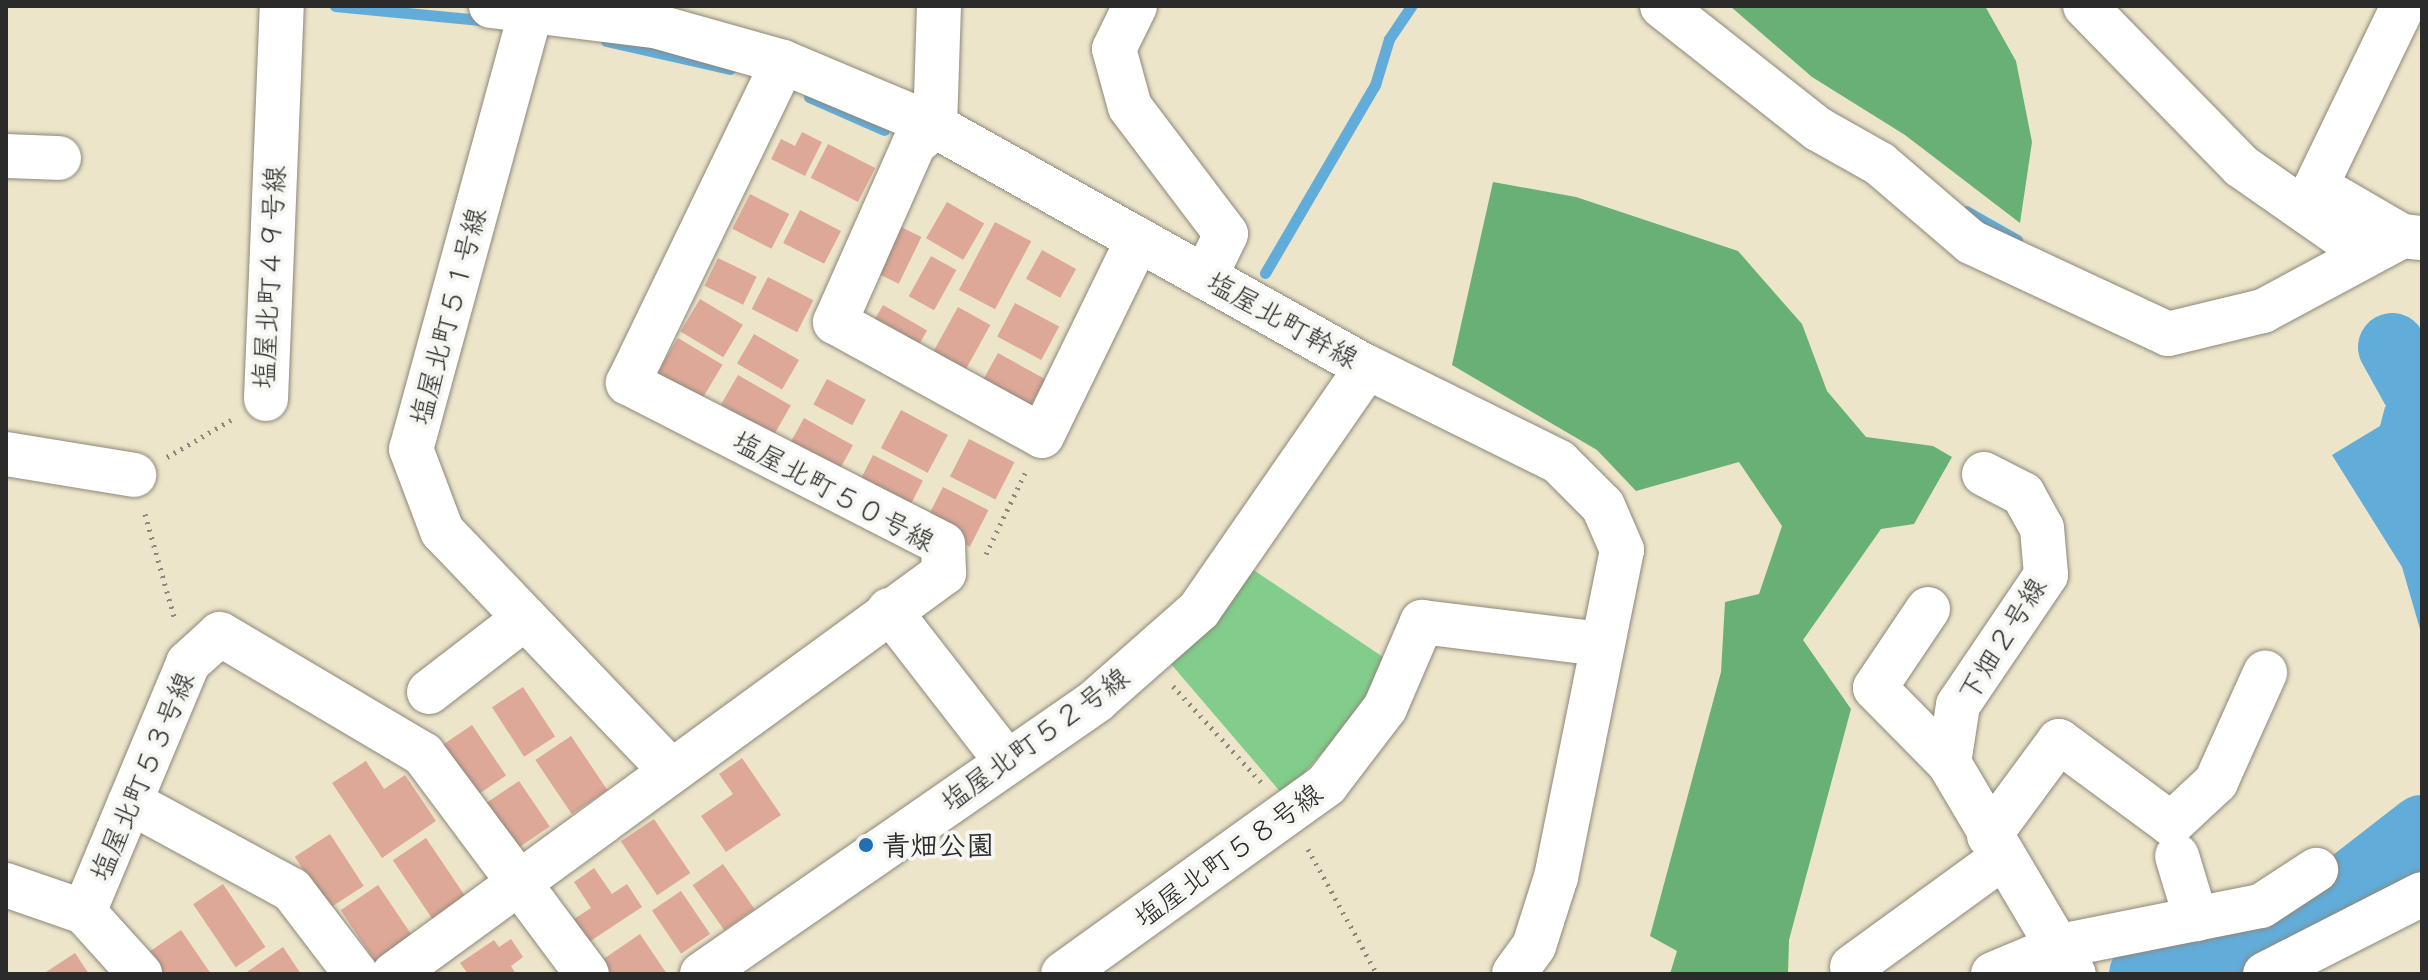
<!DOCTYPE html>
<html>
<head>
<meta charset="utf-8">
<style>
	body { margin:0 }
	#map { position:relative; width:2428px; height:980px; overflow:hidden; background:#ede5ca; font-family:"Patrick Hand","Klee One",sans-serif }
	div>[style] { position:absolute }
	.green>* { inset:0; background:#82cd8b }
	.forest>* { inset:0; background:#69b077 }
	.water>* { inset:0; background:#62acda }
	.stream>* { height:11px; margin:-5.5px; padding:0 5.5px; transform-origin:5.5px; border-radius:5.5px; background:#62acda }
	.river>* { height:68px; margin:-34px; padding:0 34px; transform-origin:34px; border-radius:34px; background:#62acda }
	.building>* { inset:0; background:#dea898; transform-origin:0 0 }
	.path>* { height:5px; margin-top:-2.5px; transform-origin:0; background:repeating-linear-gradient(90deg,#8c887a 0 2px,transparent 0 8px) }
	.roads { filter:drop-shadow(0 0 2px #8c887a) drop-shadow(0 0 2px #8c887a) }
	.minor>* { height:44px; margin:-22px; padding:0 22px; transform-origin:22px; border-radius:22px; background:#fff }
	.dots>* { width:22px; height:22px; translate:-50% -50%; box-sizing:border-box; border:4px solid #f6f6f2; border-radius:50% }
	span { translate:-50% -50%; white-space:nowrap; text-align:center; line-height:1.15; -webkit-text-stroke:8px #f6f6f2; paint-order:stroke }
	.street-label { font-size:28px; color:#2b2b2b }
	.poi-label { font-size:28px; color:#2b2b2b; font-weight:700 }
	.left { translate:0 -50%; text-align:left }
	.frame { position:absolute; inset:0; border:8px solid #2b2b2b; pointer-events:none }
</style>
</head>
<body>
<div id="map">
	<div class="green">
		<div style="clip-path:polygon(1252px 569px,1383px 657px,1360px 710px,1284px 796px,1171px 664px)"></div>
	</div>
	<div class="forest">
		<div style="clip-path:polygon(1730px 6px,1985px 6px,2016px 61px,2032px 142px,2020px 223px,1905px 135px,1812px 77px)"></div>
		<div style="clip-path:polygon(1493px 182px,1576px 197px,1738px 251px,1802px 324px,1827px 391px,1866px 437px,1933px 446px,1952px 457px,1914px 524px,1881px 529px,1803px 640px,1851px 709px,1789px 940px,1788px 974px,1670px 974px,1677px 951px,1650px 936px,1721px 672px,1725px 602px,1759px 594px,1782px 526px,1739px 462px,1636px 491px,1597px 450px,1452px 365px)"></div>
	</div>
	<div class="water">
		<div style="clip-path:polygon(2422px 386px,2422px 636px,2402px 567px,2332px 455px,2380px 426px,2385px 407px)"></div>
	</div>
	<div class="stream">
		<div style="left:335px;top:6px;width:156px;rotate:5.5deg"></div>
		<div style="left:606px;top:41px;width:127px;rotate:12.7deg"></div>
		<div style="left:809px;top:97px;width:82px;rotate:23.7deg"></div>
		<div style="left:1966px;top:211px;width:59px;rotate:29.6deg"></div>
		<div style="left:1265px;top:273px;width:218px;rotate:-59.7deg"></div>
		<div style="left:1375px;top:85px;width:48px;rotate:-73.1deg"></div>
		<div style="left:1389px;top:39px;width:40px;rotate:-56deg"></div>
	</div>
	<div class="river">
		<div style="left:2392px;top:347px;width:62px;rotate:60.9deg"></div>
		<div style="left:2143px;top:974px;width:172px;rotate:-18.6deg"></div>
		<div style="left:2306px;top:919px;width:147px;rotate:-37.8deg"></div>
	</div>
	<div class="building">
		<div style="clip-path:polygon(802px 132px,822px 142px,805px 176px,771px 159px,781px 139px,795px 146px)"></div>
		<div style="left:828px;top:144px;width:53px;height:38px;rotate:27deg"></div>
		<div style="left:750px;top:194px;width:44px;height:39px;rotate:27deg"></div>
		<div style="left:947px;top:202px;width:43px;height:42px;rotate:30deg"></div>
		<div style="left:800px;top:210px;width:46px;height:37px;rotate:27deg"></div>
		<div style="left:995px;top:222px;width:41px;height:77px;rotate:28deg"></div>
		<div style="left:899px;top:226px;width:25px;height:52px;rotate:26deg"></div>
		<div style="left:1042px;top:250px;width:39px;height:33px;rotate:29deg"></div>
		<div style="left:931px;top:256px;width:29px;height:46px;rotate:29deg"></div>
		<div style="left:718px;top:258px;width:43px;height:31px;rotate:26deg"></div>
		<div style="left:768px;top:277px;width:51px;height:36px;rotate:27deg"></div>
		<div style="left:700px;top:299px;width:50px;height:38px;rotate:31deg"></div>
		<div style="left:1015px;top:303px;width:50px;height:38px;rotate:28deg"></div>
		<div style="left:883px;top:305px;width:51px;height:31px;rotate:30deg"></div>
		<div style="left:958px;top:307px;width:37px;height:56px;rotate:29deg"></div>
		<div style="left:754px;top:334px;width:52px;height:34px;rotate:30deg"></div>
		<div style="left:678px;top:338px;width:52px;height:42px;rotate:31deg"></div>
		<div style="left:998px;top:353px;width:54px;height:36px;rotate:29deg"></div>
		<div style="left:738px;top:375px;width:61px;height:34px;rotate:30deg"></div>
		<div style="left:827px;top:379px;width:44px;height:29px;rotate:28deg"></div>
		<div style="left:901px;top:410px;width:53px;height:43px;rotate:28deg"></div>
		<div style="left:804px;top:418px;width:56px;height:32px;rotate:29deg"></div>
		<div style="left:969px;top:439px;width:51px;height:42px;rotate:27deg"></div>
		<div style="left:873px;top:455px;width:56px;height:36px;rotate:27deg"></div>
		<div style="left:943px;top:487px;width:51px;height:41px;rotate:27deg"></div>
		<div style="left:523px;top:687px;width:59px;height:37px;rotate:57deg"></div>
		<div style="left:472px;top:725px;width:61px;height:37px;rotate:56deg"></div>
		<div style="left:571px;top:736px;width:65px;height:43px;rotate:56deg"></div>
		<div style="clip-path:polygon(742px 758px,781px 815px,726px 852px,701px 816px,733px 794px,719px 774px)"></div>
		<div style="clip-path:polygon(366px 761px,384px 789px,405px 775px,436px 821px,382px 858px,332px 783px)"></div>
		<div style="left:519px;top:781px;width:55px;height:40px;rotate:56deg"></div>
		<div style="left:654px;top:819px;width:65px;height:40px;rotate:56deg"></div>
		<div style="left:330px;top:834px;width:62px;height:42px;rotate:57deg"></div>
		<div style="left:426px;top:838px;width:72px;height:40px;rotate:56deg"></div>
		<div style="left:723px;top:864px;width:55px;height:37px;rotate:55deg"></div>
		<div style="clip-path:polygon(594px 868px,612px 894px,627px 884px,642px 907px,589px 942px,574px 919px,591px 908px,574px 882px)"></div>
		<div style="left:223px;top:884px;width:76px;height:36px;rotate:56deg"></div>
		<div style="left:378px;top:885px;width:63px;height:45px;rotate:56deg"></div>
		<div style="left:681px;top:891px;width:52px;height:35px;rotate:56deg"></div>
		<div style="clip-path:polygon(181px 930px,211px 974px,163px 974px,149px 952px)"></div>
		<div style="clip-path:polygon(640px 934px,667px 974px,611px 974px,602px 960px)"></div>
		<div style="clip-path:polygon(511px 939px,523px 957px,511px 966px,516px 974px,468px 974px,460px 963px,494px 940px,499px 947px)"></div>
		<div style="clip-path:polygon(283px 947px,301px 974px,244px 974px)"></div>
		<div style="clip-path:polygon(75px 953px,89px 974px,43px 974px)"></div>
	</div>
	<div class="path">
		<div style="left:167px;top:457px;width:74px;rotate:-30deg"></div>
		<div style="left:145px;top:514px;width:110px;rotate:74.2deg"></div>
		<div style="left:986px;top:554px;width:90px;rotate:-64.3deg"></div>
		<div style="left:1173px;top:686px;width:130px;rotate:47.5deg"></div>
		<div style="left:1308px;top:849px;width:143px;rotate:61.1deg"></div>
	</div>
	<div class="roads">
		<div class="minor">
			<div style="left:491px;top:6px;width:165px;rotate:7deg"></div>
			<div style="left:655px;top:26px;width:133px;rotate:15.7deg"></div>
			<div style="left:783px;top:62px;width:165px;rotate:22.8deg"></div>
			<div style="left:935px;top:126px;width:495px;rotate:29.2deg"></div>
			<div style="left:1367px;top:367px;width:214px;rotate:26.3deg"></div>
			<div style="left:1559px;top:462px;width:62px;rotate:45deg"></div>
			<div style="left:1603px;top:506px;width:48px;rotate:66.6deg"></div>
			<div style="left:1622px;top:550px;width:334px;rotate:101.4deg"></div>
			<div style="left:1556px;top:877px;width:72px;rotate:107.7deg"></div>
			<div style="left:1534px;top:946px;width:34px;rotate:126deg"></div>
			<div style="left:939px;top:6px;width:120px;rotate:91.9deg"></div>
			<div style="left:935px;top:126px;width:28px;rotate:139deg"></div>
			<div style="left:914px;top:144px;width:195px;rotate:113.9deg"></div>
			<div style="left:835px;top:322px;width:236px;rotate:28.8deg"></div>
			<div style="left:1042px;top:436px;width:219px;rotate:-64deg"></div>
			<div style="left:1135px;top:6px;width:48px;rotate:116deg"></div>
			<div style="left:1114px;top:49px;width:60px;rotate:74.6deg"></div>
			<div style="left:1130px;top:107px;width:159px;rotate:52.9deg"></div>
			<div style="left:1226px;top:234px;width:48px;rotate:116deg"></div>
			<div style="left:1662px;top:6px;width:199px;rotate:38.3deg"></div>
			<div style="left:1818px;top:129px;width:71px;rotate:29.4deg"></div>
			<div style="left:1880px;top:164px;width:120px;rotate:40.6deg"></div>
			<div style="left:1971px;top:242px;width:217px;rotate:25deg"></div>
			<div style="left:2168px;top:334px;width:98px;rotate:-13.6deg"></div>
			<div style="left:2263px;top:311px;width:158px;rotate:-28.3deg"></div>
			<div style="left:2085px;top:6px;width:223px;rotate:45.7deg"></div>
			<div style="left:2241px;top:166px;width:154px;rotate:34.9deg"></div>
			<div style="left:2403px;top:6px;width:200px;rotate:115.8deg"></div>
			<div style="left:2316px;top:186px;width:99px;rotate:30.2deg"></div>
			<div style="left:2402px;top:236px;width:20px;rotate:6deg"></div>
			<div style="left:531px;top:11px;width:454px;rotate:105.3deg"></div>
			<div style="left:411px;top:449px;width:88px;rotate:69.3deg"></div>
			<div style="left:442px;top:531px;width:330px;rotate:46.3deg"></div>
			<div style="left:6px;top:156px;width:53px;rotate:2.2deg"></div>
			<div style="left:266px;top:399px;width:393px;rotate:-87.7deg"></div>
			<div style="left:6px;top:454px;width:130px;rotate:9.3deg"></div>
			<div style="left:1984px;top:474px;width:44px;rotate:27.1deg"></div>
			<div style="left:2023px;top:494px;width:39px;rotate:61deg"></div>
			<div style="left:2042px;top:528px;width:47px;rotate:85.1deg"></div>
			<div style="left:2046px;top:575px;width:157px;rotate:124.1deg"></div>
			<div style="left:1958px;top:705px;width:59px;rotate:98.8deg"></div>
			<div style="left:1949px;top:763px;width:245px;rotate:59.4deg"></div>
			<div style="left:1928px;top:609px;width:95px;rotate:123.9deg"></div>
			<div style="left:1875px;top:688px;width:105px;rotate:45.4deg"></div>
			<div style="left:889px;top:610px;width:192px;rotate:52.2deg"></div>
			<div style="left:429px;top:692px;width:121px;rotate:-37.6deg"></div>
			<div style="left:130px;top:802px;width:184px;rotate:28.5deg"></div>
			<div style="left:292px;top:890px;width:106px;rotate:52.7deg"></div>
			<div style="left:1989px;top:836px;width:118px;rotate:-53.6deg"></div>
			<div style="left:2059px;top:741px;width:139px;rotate:36.5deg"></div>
			<div style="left:2171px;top:824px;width:62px;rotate:-43deg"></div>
			<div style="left:2216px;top:782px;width:120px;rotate:-65.8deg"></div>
			<div style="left:2177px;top:856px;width:66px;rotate:73.2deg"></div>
			<div style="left:6px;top:885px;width:83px;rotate:19.1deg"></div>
			<div style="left:84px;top:912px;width:84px;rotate:47.9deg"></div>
			<div style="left:84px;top:912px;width:270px;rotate:-67.3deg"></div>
			<div style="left:188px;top:663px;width:43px;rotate:-42.2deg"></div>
			<div style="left:220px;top:634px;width:236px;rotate:30.6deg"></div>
			<div style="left:423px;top:754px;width:274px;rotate:53.3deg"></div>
			<div style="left:1852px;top:967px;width:185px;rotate:-36deg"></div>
			<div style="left:394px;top:974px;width:681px;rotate:-36.1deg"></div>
			<div style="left:944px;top:573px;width:29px;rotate:-92deg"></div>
			<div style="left:943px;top:544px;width:354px;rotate:-152.9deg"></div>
			<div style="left:628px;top:383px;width:356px;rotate:-64.2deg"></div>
			<div style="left:702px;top:974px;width:481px;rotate:-34.7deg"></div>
			<div style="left:1097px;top:700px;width:136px;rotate:-41.4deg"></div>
			<div style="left:1199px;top:610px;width:295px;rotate:-55.3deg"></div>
			<div style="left:1063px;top:974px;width:325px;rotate:-35.7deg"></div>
			<div style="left:1327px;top:784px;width:96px;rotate:-52.7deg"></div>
			<div style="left:1385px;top:708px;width:94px;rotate:-66.7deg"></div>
			<div style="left:1422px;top:622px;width:180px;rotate:7deg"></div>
			<div style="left:1993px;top:974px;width:73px;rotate:-22.7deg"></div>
			<div style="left:2060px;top:946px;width:205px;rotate:-11.3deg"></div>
			<div style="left:2261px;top:906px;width:66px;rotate:-33.2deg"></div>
			<div style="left:2265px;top:974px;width:176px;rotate:-27deg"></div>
		</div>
	</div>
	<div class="dots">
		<div style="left:866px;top:845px;background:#1f6fb2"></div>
	</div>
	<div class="street-label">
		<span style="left:269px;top:277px;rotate:-87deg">塩屋北町４９号線</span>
		<span style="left:448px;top:316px;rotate:-75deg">塩屋北町５１号線</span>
		<span style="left:1283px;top:320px;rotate:29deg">塩屋北町幹線</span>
		<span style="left:834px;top:491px;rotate:28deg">塩屋北町５０号線</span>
		<span style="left:2002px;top:639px;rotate:-58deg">下畑２号線</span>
		<span style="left:1035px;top:739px;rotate:-36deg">塩屋北町５２号線</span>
		<span style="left:142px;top:776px;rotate:-67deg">塩屋北町５３号線</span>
		<span style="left:1228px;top:855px;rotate:-36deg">塩屋北町５８号線</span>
	</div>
	<div class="poi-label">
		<span class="left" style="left:882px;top:845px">青畑公園</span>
	</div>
	<div class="frame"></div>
</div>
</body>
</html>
